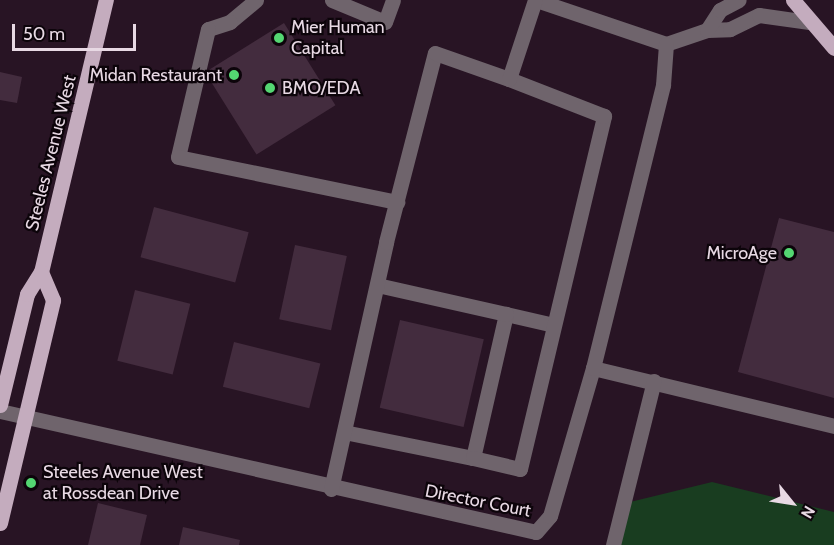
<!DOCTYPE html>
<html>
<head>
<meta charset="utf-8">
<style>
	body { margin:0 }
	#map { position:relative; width:834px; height:545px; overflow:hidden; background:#281424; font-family:Cabin,sans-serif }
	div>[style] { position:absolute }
	.green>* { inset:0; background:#193d20 }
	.building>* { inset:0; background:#432c3e; transform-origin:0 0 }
	.minor>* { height:15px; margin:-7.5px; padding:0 7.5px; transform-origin:7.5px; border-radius:7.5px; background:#6f646c }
	.major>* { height:15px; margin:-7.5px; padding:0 7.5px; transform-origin:7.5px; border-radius:7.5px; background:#c4acbe }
	.dots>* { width:16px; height:16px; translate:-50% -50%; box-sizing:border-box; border:3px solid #0c040a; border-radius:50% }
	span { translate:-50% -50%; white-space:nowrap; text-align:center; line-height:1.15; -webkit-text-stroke:4.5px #0c040a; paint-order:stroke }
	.poi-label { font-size:18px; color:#e8d9e4 }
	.left { translate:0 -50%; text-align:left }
	.right { translate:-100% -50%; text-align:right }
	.street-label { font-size:18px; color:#e8d9e4 }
	.north { position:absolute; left:762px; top:473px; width:60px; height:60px; -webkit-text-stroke:4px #0c040a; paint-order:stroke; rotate:120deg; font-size:16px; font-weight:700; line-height:24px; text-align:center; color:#e8d9e4 }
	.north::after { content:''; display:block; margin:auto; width:21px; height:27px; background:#e8d9e4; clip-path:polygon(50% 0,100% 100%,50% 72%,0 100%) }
	.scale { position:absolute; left:12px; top:24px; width:124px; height:27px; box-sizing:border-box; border:3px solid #e8d9e4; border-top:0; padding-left:8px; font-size:18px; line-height:21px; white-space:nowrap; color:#e8d9e4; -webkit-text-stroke:4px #0c040a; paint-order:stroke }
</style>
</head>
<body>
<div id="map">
	<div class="green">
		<div style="clip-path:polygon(712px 482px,834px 512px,834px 545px,613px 545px,622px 504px)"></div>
	</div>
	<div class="building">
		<div style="left:284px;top:23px;width:97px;height:93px;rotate:58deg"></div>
		<div style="clip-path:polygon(0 72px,22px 77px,17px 103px,0 100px)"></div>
		<div style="left:154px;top:207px;width:98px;height:52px;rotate:15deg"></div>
		<div style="clip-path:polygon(779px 218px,834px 232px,834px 398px,738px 372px)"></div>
		<div style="left:295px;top:245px;width:53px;height:76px;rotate:12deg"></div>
		<div style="left:135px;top:290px;width:57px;height:73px;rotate:14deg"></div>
		<div style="left:400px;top:320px;width:86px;height:90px;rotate:13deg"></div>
		<div style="left:234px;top:342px;width:89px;height:46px;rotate:14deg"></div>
		<div style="clip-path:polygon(98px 503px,147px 515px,140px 545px,88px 545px)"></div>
		<div style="clip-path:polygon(183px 527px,240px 540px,239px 545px,179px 545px)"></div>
	</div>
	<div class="minor">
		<div style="left:256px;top:0;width:34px;rotate:140deg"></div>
		<div style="left:230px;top:22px;width:23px;rotate:162deg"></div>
		<div style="left:208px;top:29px;width:131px;rotate:103.2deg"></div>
		<div style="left:178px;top:157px;width:224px;rotate:11.6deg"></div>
		<div style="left:332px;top:0;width:57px;rotate:22.5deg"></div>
		<div style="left:385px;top:22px;width:23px;rotate:-70deg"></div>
		<div style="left:536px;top:0;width:137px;rotate:18.7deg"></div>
		<div style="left:666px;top:44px;width:43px;rotate:-18.9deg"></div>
		<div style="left:707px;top:30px;width:23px;rotate:-2deg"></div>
		<div style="left:730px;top:29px;width:32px;rotate:-26deg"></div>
		<div style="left:759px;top:15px;width:49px;rotate:8.1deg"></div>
		<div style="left:707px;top:30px;width:24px;rotate:-57deg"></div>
		<div style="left:720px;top:10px;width:21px;rotate:-28deg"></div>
		<div style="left:506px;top:314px;width:49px;rotate:12.9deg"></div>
		<div style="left:593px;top:368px;width:248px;rotate:13.5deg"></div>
		<div style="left:0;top:411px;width:549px;rotate:12.72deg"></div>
		<div style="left:536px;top:532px;width:21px;rotate:-49deg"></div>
		<div style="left:550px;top:516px;width:154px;rotate:-73.8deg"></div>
		<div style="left:593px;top:368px;width:292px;rotate:-76.1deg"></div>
		<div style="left:663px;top:85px;width:41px;rotate:-85.8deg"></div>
		<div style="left:344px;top:432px;width:132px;rotate:11.4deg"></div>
		<div style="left:473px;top:458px;width:148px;rotate:-77.1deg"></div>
		<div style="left:506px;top:314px;width:132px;rotate:-167.3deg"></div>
		<div style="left:473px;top:458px;width:48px;rotate:13.2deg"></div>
		<div style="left:520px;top:469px;width:363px;rotate:-76.6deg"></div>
		<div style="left:604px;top:116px;width:102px;rotate:-158.7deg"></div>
		<div style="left:331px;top:489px;width:253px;rotate:-77.4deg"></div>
		<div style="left:386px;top:242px;width:195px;rotate:-75.5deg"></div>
		<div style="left:435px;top:53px;width:78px;rotate:19.4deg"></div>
		<div style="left:509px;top:79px;width:83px;rotate:-71.8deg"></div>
		<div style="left:613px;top:545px;width:169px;rotate:-76deg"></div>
	</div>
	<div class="major">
		<div style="left:793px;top:0;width:63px;rotate:49.5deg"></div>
		<div style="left:0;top:405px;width:114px;rotate:-76.3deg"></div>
		<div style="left:27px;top:294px;width:26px;rotate:-58deg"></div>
		<div style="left:41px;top:272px;width:280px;rotate:-76.6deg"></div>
		<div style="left:0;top:523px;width:229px;rotate:-76.6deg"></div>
		<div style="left:53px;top:300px;width:30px;rotate:-113deg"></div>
	</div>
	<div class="dots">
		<div style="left:279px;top:38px;background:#54d672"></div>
		<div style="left:234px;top:75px;background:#54d672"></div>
		<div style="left:270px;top:88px;background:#54d672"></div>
		<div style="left:789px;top:253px;background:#54d672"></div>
		<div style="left:31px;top:483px;background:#54d672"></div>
	</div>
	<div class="poi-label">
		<span class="left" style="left:291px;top:38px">Mier Human<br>Capital</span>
		<span class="right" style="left:222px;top:75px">Midan Restaurant</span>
		<span class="left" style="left:282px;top:88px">BMO/EDA</span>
		<span class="right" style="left:777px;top:253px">MicroAge</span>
		<span class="left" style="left:43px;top:483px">Steeles Avenue West<br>at Rossdean Drive</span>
	</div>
	<div class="street-label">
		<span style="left:51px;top:153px;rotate:-76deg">Steeles Avenue West</span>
		<span style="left:478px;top:501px;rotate:11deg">Director Court</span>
	</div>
	<div class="north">N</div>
	<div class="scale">50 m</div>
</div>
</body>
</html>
